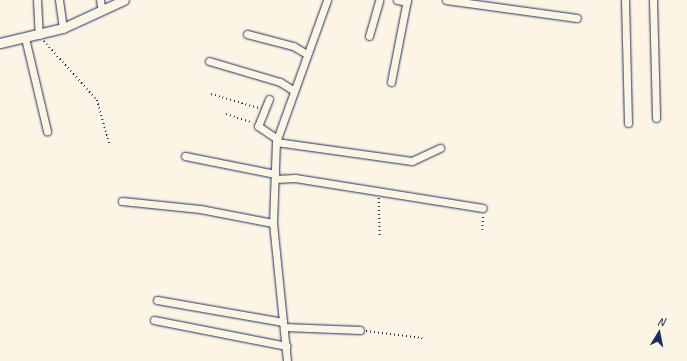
<!DOCTYPE html>
<html>
<head>
<meta charset="utf-8">
<style>
	body { margin:0 }
	#map { position:relative; width:687px; height:361px; overflow:hidden; background:#fcf5e5; font-family:Caveat,sans-serif }
	div>[style] { position:absolute }
	.path>* { height:1.5px; margin-top:-0.75px; transform-origin:0; background:repeating-linear-gradient(90deg,#1b2f5e 0 1px,transparent 0 4px) }
	.roads { filter:drop-shadow(0 0 1px #1b2f5e) drop-shadow(0 0 1px #1b2f5e) }
	.minor>* { height:7px; margin:-3.5px; padding:0 3.5px; transform-origin:3.5px; border-radius:3.5px; background:#fcf5e5 }
	.major>* { height:9px; margin:-4.5px; padding:0 4.5px; transform-origin:4.5px; border-radius:4.5px; background:#fcf5e5 }
	span { translate:-50% -50%; white-space:nowrap; text-align:center; line-height:1.15; -webkit-text-stroke:3px #fcf5e5; paint-order:stroke }
	.north { position:absolute; left:639px; top:313px; width:40px; height:40px; -webkit-text-stroke:3px #fcf5e5; paint-order:stroke; rotate:10deg; font-size:11px; font-weight:700; line-height:16px; text-align:center; color:#1b2f5e }
	.north::after { content:''; display:block; margin:auto; width:14px; height:18px; background:#1b2f5e; clip-path:polygon(50% 0,100% 100%,50% 72%,0 100%) }
</style>
</head>
<body>
<div id="map">
	<div class="path">
		<div style="left:44px;top:41px;width:79px;rotate:48.1deg"></div>
		<div style="left:97px;top:100px;width:48px;rotate:74.2deg"></div>
		<div style="left:211px;top:94px;width:50px;rotate:16.3deg"></div>
		<div style="left:226px;top:114px;width:28px;rotate:18deg"></div>
		<div style="left:379px;top:198px;width:40px;rotate:88.6deg"></div>
		<div style="left:482px;top:230px;width:16px;rotate:-86deg"></div>
		<div style="left:366px;top:331px;width:57px;rotate:7deg"></div>
	</div>
	<div class="roads">
		<div class="minor">
			<div style="left:37px;top:0;width:35px;rotate:87deg"></div>
			<div style="left:59px;top:0;width:28px;rotate:82deg"></div>
			<div style="left:100px;top:0;width:11px;rotate:80deg"></div>
			<div style="left:397px;top:0;width:10px;rotate:11deg"></div>
			<div style="left:446px;top:0;width:132px;rotate:7.8deg"></div>
			<div style="left:625px;top:0;width:123px;rotate:88.6deg"></div>
			<div style="left:653px;top:0;width:118px;rotate:88.5deg"></div>
			<div style="left:247px;top:34px;width:48px;rotate:14.6deg"></div>
			<div style="left:293px;top:46px;width:16px;rotate:30deg"></div>
			<div style="left:369px;top:36px;width:37px;rotate:-74deg"></div>
			<div style="left:25px;top:38px;width:96px;rotate:76.7deg"></div>
			<div style="left:209px;top:61px;width:74px;rotate:16.5deg"></div>
			<div style="left:280px;top:82px;width:15px;rotate:32deg"></div>
			<div style="left:391px;top:82px;width:84px;rotate:-79deg"></div>
			<div style="left:269px;top:99px;width:29px;rotate:112deg"></div>
			<div style="left:258px;top:126px;width:23px;rotate:34deg"></div>
			<div style="left:276px;top:142px;width:137px;rotate:8deg"></div>
			<div style="left:412px;top:161px;width:31px;rotate:-25deg"></div>
			<div style="left:185px;top:156px;width:92px;rotate:11.3deg"></div>
			<div style="left:275px;top:179px;width:20px;rotate:-3deg"></div>
			<div style="left:295px;top:178px;width:190px;rotate:9.1deg"></div>
			<div style="left:122px;top:201px;width:78px;rotate:5.9deg"></div>
			<div style="left:200px;top:209px;width:74px;rotate:10.9deg"></div>
			<div style="left:157px;top:300px;width:128px;rotate:9.9deg"></div>
			<div style="left:154px;top:320px;width:135px;rotate:11.1deg"></div>
			<div style="left:284px;top:327px;width:76px;rotate:2.3deg"></div>
			<div style="left:287px;top:361px;width:139px;rotate:-95.8deg"></div>
			<div style="left:273px;top:223px;width:81px;rotate:-87.9deg"></div>
			<div style="left:276px;top:142px;width:151px;rotate:-70.2deg"></div>
		</div>
		<div class="major">
			<div style="left:0;top:43px;width:65px;rotate:-13.4deg"></div>
			<div style="left:63px;top:28px;width:67px;rotate:-24.7deg"></div>
		</div>
	</div>
	<div class="north">N</div>
</div>
</body>
</html>
